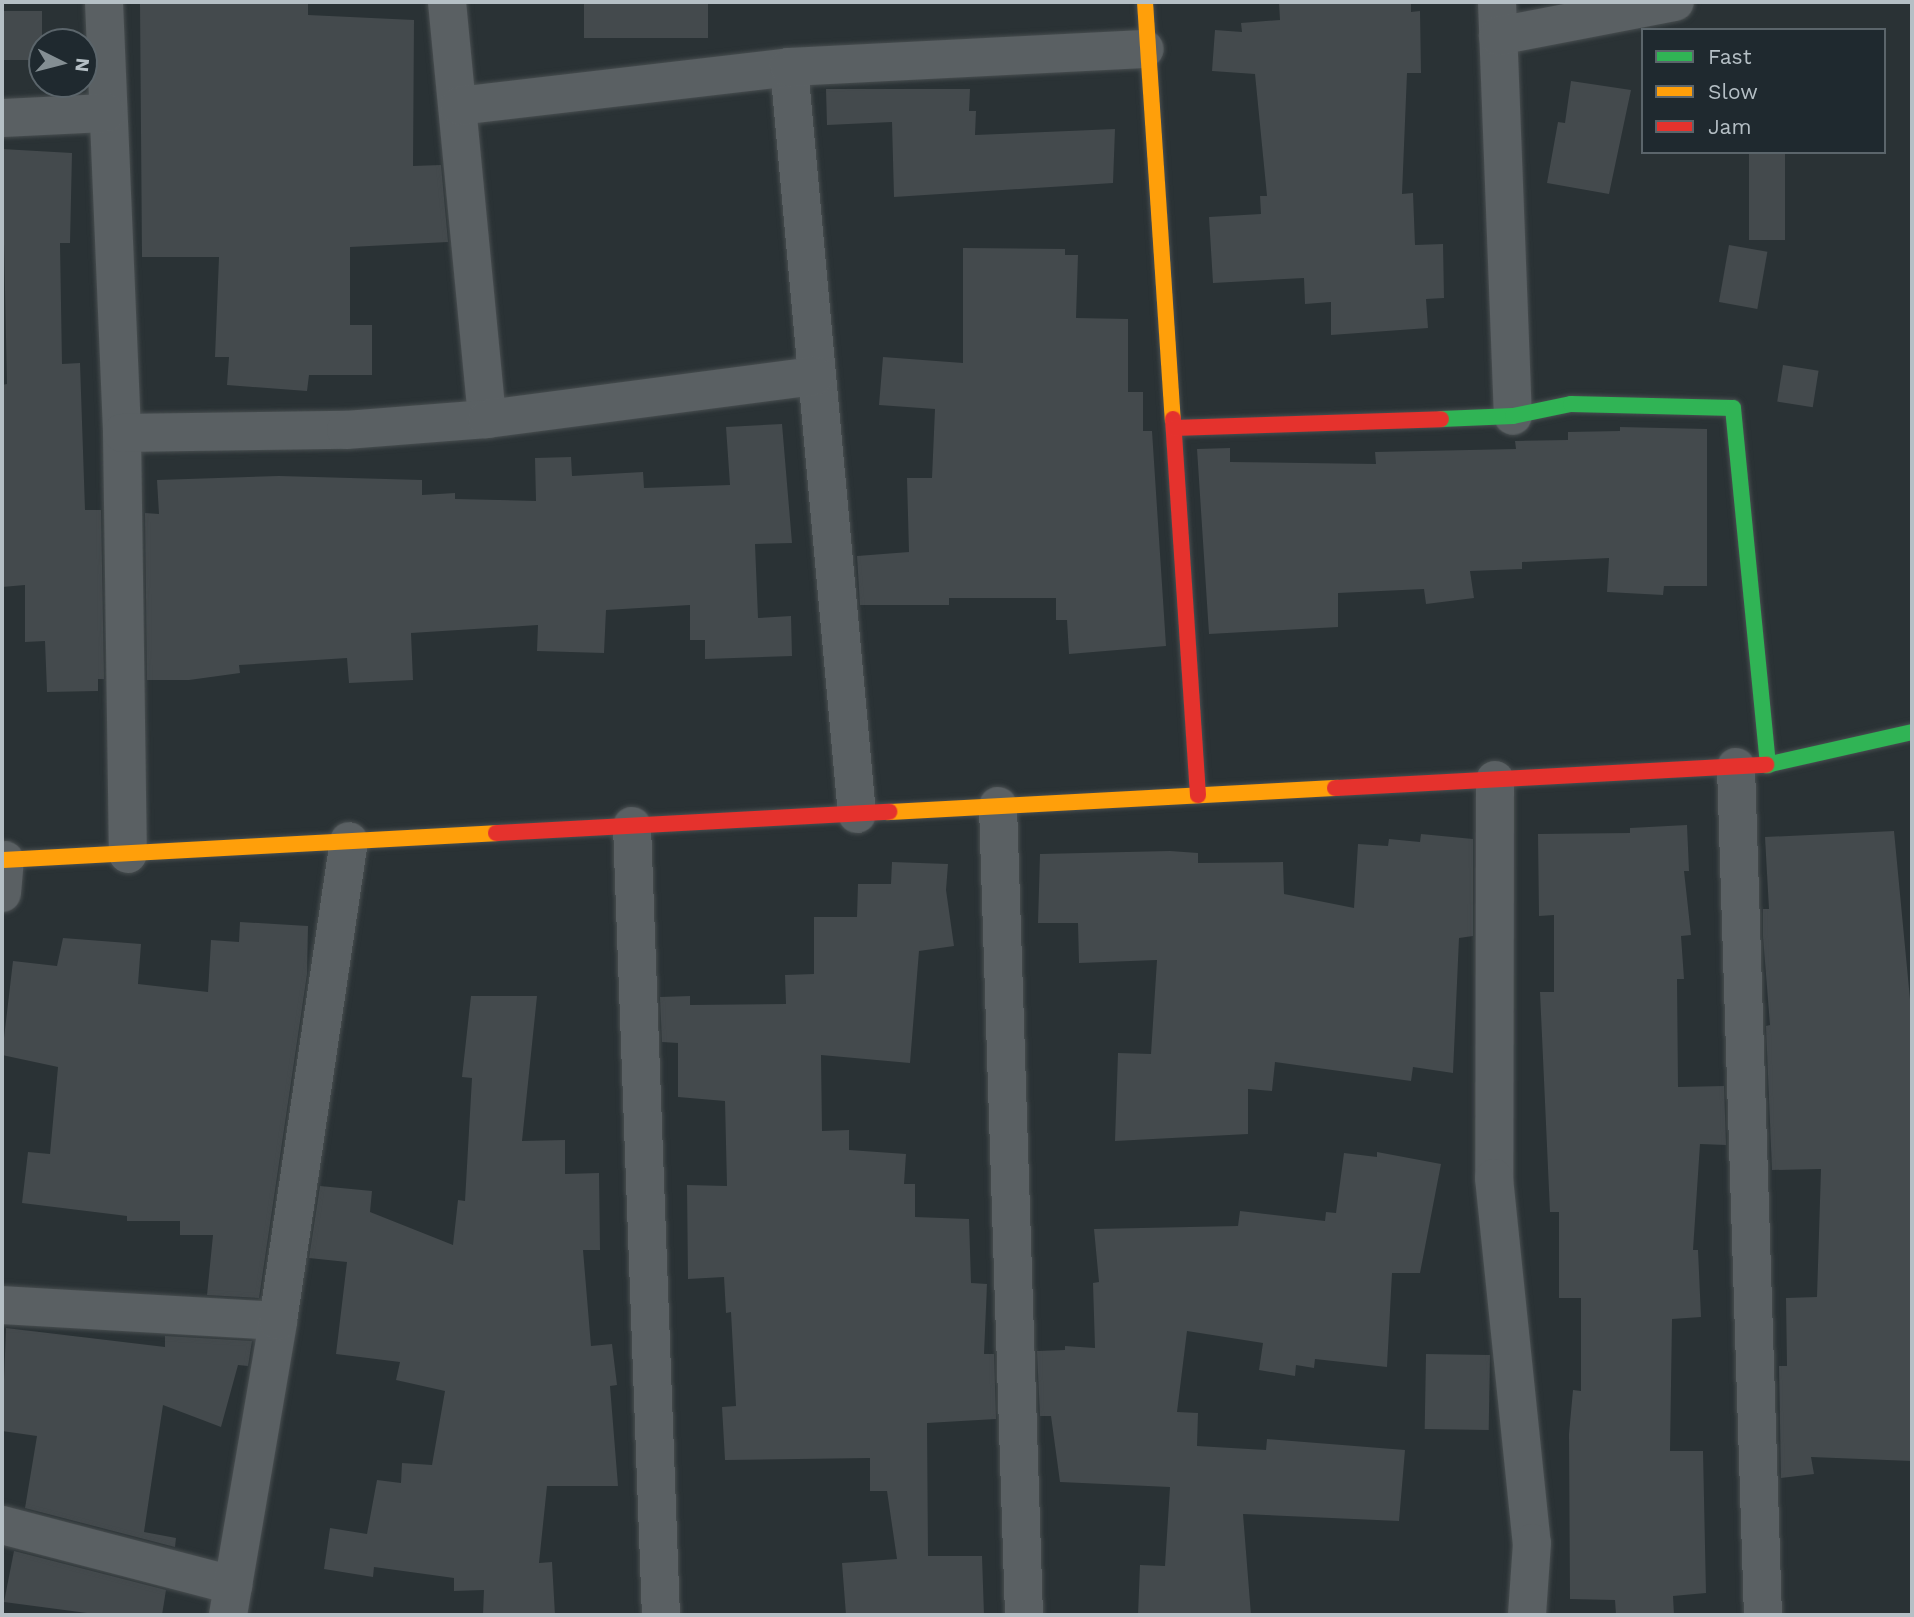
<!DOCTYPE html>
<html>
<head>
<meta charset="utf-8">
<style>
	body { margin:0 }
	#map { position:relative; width:1914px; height:1617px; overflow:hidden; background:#2a3235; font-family:"Work Sans",sans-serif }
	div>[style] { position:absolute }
	.building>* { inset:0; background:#444a4d; transform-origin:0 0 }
	.roads { filter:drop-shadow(0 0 2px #484e50) drop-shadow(0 0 2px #484e50) }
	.street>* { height:38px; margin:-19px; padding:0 19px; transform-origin:19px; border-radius:19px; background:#5a6063 }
	.fast>* { height:16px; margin:-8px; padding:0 8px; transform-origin:8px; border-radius:8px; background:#30b455 }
	.slow>* { height:16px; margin:-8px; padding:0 8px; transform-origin:8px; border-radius:8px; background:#ff9f0a }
	.jam>* { height:16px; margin:-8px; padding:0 8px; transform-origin:8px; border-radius:8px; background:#e5322d }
	span { translate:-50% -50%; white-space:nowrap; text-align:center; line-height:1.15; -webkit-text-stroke:5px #1f292f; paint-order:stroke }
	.frame { position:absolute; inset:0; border:4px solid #b5bfc5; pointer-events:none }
	.legend { position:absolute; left:1641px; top:28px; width:245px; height:126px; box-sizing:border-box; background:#1f292f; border:2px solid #5b656b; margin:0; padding:9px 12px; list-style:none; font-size:21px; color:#b5bfc5 }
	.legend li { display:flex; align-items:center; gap:14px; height:35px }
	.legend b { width:35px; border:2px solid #5b656b }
	.north { position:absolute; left:28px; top:28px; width:70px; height:70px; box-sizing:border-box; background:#1f292f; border:2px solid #5b656b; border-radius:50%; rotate:96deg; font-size:19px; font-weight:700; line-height:28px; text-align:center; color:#b5bfc5 }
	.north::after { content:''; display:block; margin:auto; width:24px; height:32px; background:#848e93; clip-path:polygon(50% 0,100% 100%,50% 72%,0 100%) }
</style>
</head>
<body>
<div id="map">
	<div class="building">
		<div style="clip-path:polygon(157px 2px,308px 2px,308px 15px,414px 20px,413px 166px,441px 165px,448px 242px,350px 247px,350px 325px,372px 325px,372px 375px,309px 375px,307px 391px,227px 385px,229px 357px,215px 357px,219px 257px,142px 257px,140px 4px)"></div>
		<div style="left:584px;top:2px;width:124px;height:36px"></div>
		<div style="clip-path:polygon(1279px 2px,1411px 2px,1411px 12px,1420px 11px,1421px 73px,1407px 73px,1402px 194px,1413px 193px,1415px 245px,1443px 244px,1444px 298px,1426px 299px,1428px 328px,1331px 335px,1331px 302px,1305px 304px,1304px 278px,1213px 283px,1209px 217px,1261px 214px,1260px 196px,1267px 196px,1255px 74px,1212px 71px,1215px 30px,1242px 32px,1241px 23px,1280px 20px)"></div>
		<div style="left:42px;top:11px;width:49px;height:40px;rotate:90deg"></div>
		<div style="clip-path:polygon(1571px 81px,1631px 90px,1609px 194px,1547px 183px,1558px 122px,1565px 123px)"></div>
		<div style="clip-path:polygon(826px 89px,970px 89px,969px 111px,976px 111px,975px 135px,1115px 129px,1113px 183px,894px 197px,892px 122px,827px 125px)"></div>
		<div style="clip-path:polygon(2px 149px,72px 153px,70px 243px,60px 243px,62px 364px,80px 363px,85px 510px,101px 510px,104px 679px,98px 679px,98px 691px,47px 692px,45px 641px,25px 642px,25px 585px,2px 587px,2px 385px,7px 384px)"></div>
		<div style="left:1749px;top:152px;width:36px;height:88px"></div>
		<div style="left:1729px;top:245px;width:39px;height:58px;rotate:10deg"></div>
		<div style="clip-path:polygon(963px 248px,1065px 249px,1065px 255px,1078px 255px,1076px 318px,1128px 319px,1128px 392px,1143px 392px,1143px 431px,1152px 431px,1166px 646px,1069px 654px,1067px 620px,1056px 620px,1056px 598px,949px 598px,949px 605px,860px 605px,857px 556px,909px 552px,907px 478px,932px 478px,935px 409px,879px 405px,883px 357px,963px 363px)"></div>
		<div style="left:1783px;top:365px;width:36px;height:37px;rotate:9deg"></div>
		<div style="clip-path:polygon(782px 424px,792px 543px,755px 544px,758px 618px,791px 616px,792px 656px,705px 659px,705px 640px,690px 640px,690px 605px,606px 610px,604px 653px,537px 651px,538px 625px,411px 633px,413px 680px,349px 683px,347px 658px,239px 665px,240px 673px,189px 680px,147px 680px,145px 513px,159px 514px,157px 480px,279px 476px,422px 480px,422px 495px,455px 493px,455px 499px,536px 501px,535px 458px,571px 457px,572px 476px,643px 472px,644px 488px,730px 485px,726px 427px)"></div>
		<div style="clip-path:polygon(1620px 427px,1707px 429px,1707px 586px,1664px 586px,1663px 595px,1607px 592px,1609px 558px,1522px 562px,1522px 569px,1470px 571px,1474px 598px,1426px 604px,1424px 589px,1338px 593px,1338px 627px,1209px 634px,1197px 449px,1230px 448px,1230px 462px,1376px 464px,1375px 452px,1516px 449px,1515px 441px,1568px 440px,1568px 432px,1620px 431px)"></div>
		<div style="clip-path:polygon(1687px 825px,1689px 871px,1684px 871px,1691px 935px,1681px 936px,1684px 979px,1677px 979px,1678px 1087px,1724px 1086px,1726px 1145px,1700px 1144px,1693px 1250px,1698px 1250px,1701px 1317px,1672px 1319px,1670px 1451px,1703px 1451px,1706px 1593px,1673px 1596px,1674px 1615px,1616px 1615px,1615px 1600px,1570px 1599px,1569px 1434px,1573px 1390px,1581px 1391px,1581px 1298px,1559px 1298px,1559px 1212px,1550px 1212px,1540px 992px,1554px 992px,1554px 915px,1539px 916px,1538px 834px,1630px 833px,1630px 828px)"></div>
		<div style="clip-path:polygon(1894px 831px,1912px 1020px,1912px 1461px,1811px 1457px,1814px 1474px,1781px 1478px,1779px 1366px,1787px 1366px,1786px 1298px,1817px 1297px,1821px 1169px,1772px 1170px,1766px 1026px,1770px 1025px,1763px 936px,1763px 909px,1769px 909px,1765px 837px)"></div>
		<div style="clip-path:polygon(1421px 834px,1473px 839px,1473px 936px,1459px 938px,1453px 1073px,1413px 1067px,1411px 1081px,1275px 1062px,1272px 1091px,1248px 1089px,1248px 1134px,1115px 1141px,1118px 1053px,1151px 1054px,1157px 960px,1079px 963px,1078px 923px,1038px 923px,1040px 854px,1170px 851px,1198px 853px,1198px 863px,1283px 862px,1284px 894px,1354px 908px,1358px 844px,1388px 846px,1389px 839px,1420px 842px)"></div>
		<div style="clip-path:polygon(892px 862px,948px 864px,946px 890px,954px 946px,919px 951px,910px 1063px,821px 1055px,822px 1131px,849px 1130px,849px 1150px,906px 1154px,904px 1184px,915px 1184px,915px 1217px,969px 1219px,971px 1283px,987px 1284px,984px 1354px,994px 1354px,996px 1419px,927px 1423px,928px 1556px,982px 1556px,984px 1615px,846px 1615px,842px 1563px,897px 1559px,887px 1491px,870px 1491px,870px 1458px,725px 1460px,722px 1407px,736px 1406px,731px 1312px,726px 1313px,724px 1277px,688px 1279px,687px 1185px,727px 1186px,725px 1101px,678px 1097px,678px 1043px,662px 1042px,660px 997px,690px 996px,690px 1005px,786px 1004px,785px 975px,814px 974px,814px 917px,857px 917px,858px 884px,891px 884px)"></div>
		<div style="clip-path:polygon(240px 922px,308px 926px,307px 974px,259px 1298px,207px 1295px,213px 1235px,180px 1235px,180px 1221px,127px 1221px,127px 1216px,22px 1203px,28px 1152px,50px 1154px,58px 1067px,2px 1055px,13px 961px,57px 966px,63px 938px,141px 944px,138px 984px,208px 992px,211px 940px,239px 942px)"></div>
		<div style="clip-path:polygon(471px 996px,537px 996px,522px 1141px,565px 1140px,565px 1174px,599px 1173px,600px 1250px,583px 1250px,591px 1346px,612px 1344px,617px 1385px,610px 1386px,618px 1486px,547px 1486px,539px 1563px,552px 1562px,555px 1615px,483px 1615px,484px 1590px,454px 1591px,454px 1578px,374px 1567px,373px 1577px,324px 1569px,330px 1528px,367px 1534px,377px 1480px,401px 1483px,402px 1463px,432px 1465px,445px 1391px,396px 1380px,400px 1362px,336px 1354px,347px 1262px,309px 1258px,320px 1186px,372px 1191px,370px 1212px,453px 1245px,458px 1200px,465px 1201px,472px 1078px,462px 1077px)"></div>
		<div style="clip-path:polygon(1377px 1152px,1441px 1164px,1420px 1273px,1392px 1273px,1387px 1367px,1315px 1359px,1314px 1368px,1296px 1365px,1295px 1376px,1259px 1370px,1263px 1343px,1187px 1331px,1177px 1412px,1198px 1413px,1197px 1446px,1266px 1450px,1267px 1439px,1405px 1450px,1399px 1521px,1243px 1514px,1251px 1615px,1138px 1615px,1140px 1565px,1165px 1566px,1170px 1487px,1060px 1482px,1051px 1416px,1040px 1416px,1037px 1351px,1065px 1350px,1065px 1346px,1095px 1348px,1093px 1283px,1099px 1282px,1094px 1229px,1238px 1226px,1240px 1211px,1325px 1221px,1326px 1212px,1336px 1213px,1344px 1153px,1377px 1157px)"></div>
		<div style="clip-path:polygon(6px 1328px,165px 1347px,165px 1336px,252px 1341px,248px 1366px,238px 1365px,221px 1427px,163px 1405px,144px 1532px,176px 1538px,175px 1547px,25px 1508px,37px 1436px,2px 1431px)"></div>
		<div style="left:1426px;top:1354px;width:64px;height:75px;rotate:1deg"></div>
		<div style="clip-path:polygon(14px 1551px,166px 1590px,162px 1615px,102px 1615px,4px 1602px)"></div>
	</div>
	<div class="roads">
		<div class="street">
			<div style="left:104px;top:2px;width:431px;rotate:87.6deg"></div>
			<div style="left:122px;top:433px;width:421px;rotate:89.2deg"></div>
			<div style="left:447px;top:2px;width:419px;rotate:84.5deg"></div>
			<div style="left:1497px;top:2px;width:414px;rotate:87.8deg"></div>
			<div style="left:1498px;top:36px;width:180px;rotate:-10.9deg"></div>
			<div style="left:789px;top:67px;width:750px;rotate:84.8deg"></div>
			<div style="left:459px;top:106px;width:332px;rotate:-6.7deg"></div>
			<div style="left:789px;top:67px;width:356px;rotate:-2.9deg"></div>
			<div style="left:2px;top:118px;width:104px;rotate:-2.8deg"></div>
			<div style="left:122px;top:433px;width:224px;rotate:-0.8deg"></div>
			<div style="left:346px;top:430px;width:141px;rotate:-4.5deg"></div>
			<div style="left:487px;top:419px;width:331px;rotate:-7.5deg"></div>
			<div style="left:1736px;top:767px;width:848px;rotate:88.18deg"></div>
			<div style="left:1495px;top:780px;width:398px;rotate:90.1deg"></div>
			<div style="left:1494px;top:1178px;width:367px;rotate:84.1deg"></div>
			<div style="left:1532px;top:1543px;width:72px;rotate:94deg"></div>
			<div style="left:998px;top:806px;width:809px;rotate:88.16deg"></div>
			<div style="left:632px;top:826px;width:790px;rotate:87.9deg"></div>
			<div style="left:2px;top:893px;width:33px;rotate:-85deg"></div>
			<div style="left:2px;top:1305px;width:276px;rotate:3.3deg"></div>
			<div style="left:2px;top:1525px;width:239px;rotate:14.6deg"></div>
			<div style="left:228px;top:1615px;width:298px;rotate:-80.3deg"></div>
			<div style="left:278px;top:1321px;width:485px;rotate:-81.6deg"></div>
		</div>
		<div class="fast">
			<div style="left:1441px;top:419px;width:72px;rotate:-2.4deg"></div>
			<div style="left:1513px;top:416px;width:59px;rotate:-11.7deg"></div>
			<div style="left:1571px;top:404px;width:162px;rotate:1.4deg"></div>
			<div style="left:1733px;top:408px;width:359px;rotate:84.4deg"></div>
			<div style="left:1766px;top:765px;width:150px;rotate:-12.7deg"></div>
		</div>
		<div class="slow">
			<div style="left:1145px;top:2px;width:418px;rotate:86.2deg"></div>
			<div style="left:889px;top:812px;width:447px;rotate:-3.1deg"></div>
			<div style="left:2px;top:860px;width:495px;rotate:-3.1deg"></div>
		</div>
		<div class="jam">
			<div style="left:1173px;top:419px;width:377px;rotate:86.2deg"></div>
			<div style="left:1174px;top:428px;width:267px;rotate:-1.9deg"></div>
			<div style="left:1335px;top:788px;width:432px;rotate:-3.1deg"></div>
			<div style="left:496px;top:833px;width:394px;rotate:-3.1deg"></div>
		</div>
	</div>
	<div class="frame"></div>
	<ul class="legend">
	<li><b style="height:9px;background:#30b455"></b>Fast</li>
	<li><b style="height:9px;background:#ff9f0a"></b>Slow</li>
	<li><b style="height:9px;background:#e5322d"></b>Jam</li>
	</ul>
	<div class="north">N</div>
</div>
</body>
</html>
